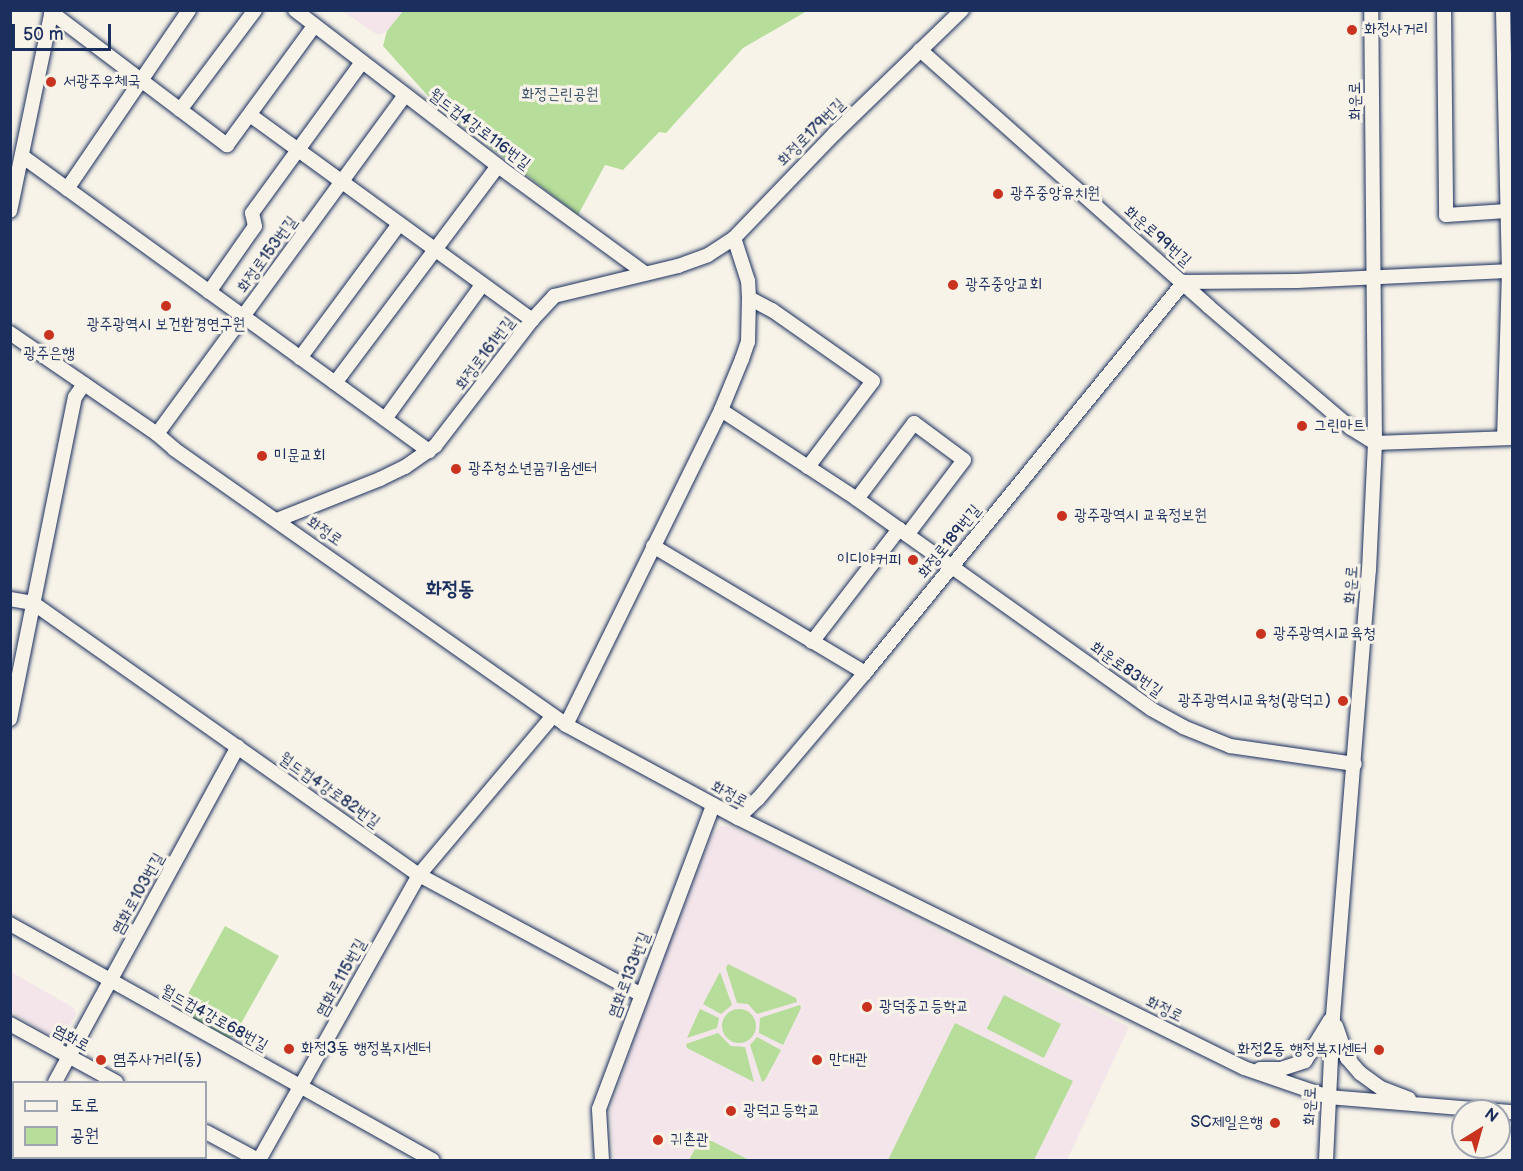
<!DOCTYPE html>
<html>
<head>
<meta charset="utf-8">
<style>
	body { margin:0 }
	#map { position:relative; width:1523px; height:1171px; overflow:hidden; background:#f7f3e8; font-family:"Balsamiq Sans","Poor Story",sans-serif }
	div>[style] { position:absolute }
	.built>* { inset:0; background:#f3e5ea }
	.green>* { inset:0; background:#b6dd99; transform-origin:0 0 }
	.round { border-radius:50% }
	.roads { filter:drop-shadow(0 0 2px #1b2f5e) drop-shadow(0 0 2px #1b2f5e) }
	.minor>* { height:14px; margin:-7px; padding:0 7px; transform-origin:7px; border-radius:7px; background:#f7f3e8 }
	.dots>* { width:16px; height:16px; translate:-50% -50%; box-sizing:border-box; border:3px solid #f7f3e8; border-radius:50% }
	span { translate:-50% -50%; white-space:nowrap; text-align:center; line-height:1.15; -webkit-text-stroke:6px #f7f3e8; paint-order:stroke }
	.poi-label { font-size:16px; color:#1b2f5e }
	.left { translate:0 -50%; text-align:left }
	.right { translate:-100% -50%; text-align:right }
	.park-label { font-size:16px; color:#3a526a }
	.street-label { font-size:16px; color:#1b2f5e }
	.quarter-label { font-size:20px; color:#1b2f5e; font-weight:700 }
	.frame { position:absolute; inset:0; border:12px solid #1b2f5e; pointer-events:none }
	.legend { position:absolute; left:12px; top:1081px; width:195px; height:78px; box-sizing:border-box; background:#f7f3e8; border:2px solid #9fa5b1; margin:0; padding:8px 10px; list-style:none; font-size:18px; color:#1b2f5e }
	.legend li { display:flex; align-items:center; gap:12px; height:30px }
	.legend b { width:30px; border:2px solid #9fa5b1 }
	.north { position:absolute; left:1451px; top:1099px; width:60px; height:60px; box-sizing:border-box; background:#f7f3e8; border:2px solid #9fa5b1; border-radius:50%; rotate:37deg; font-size:16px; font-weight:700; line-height:24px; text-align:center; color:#1b2f5e }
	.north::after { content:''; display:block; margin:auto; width:21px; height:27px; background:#c8321e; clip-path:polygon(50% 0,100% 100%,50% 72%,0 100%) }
	.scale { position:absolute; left:12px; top:24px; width:99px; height:27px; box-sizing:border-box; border:3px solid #1b2f5e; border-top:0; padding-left:8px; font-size:18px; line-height:21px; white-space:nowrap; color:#1b2f5e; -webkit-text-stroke:4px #f7f3e8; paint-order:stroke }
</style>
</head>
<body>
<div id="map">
	<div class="built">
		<div style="clip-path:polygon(342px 11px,403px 11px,387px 31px,378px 35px)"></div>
		<div style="clip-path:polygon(721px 826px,731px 827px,1129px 1027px,1067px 1160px,614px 1160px,610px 1110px,653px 986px,711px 837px)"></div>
		<div style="clip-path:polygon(11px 972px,74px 1008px,76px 1014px,62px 1038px,58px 1040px,11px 1012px)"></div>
	</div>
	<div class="green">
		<div style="clip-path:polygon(403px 11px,403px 10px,807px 11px,743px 48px,666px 133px,659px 132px,623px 170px,605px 165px,578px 215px,438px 107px,383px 46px,387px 31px)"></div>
		<div style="clip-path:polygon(225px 926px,279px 956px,234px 1036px,227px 1039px,182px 1015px,181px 1007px)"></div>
		<div style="clip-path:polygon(728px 964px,796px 998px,797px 1002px,757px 1014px,748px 1004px,737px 1003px,726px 968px)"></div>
		<div style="clip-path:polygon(720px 972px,732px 1005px,721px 1014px,703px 1004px)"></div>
		<div style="left:1004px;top:995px;width:64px;height:38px;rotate:27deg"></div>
		<div style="clip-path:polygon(800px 1005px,801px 1008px,783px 1045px,759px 1033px,760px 1018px)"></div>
		<div style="clip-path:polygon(700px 1009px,719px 1018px,717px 1028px,687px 1038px)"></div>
		<div class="round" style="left:722px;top:1009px;width:34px;height:34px"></div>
		<div style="clip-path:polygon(955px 1023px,1073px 1081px,1034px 1160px,888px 1160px)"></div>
		<div style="clip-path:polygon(718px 1033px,731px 1046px,745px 1047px,754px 1082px,687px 1048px,686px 1044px)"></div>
		<div style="clip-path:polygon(757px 1037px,781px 1050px,765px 1080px,762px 1082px,750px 1045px)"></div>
		<div style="clip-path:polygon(702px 1136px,749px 1160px,689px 1160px)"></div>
	</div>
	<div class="roads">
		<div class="minor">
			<div style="left:295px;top:10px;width:256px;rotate:37.5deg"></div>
			<div style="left:498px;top:166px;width:182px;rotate:36.1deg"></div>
			<div style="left:1444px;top:10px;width:205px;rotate:89.4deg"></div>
			<div style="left:1446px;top:215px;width:61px;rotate:-3.8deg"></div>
			<div style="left:1503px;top:10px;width:261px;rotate:88.7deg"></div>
			<div style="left:1509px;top:271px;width:167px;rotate:91.7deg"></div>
			<div style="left:51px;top:12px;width:221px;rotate:37.1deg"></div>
			<div style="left:227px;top:145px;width:147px;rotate:-53.8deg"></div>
			<div style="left:920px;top:50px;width:385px;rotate:41.6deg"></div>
			<div style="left:1208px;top:306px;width:188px;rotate:40.5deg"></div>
			<div style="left:1351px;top:428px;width:28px;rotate:32deg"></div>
			<div style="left:1375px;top:443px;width:137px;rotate:-2.1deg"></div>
			<div style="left:180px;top:110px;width:125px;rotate:-53.1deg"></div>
			<div style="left:250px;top:115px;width:349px;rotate:36deg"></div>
			<div style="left:22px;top:156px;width:503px;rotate:35.94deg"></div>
			<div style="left:67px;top:189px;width:217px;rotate:-55.7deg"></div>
			<div style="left:10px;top:211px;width:205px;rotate:-78.2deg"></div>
			<div style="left:209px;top:292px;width:80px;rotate:-55.1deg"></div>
			<div style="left:255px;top:226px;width:13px;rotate:-103deg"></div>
			<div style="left:252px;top:213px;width:187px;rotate:-53.9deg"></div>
			<div style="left:749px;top:298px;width:26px;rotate:28deg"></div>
			<div style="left:772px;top:310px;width:123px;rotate:35.1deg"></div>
			<div style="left:873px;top:381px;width:108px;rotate:127.1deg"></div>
			<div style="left:10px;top:333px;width:178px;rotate:34.5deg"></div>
			<div style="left:157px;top:434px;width:23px;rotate:41deg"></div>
			<div style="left:174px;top:449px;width:479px;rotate:35.1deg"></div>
			<div style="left:566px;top:725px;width:196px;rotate:28.4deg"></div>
			<div style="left:738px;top:818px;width:564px;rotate:26.29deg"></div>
			<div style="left:1244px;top:1068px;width:89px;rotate:19deg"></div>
			<div style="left:1328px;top:1097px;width:185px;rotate:4.7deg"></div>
			<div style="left:300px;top:358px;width:167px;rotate:-53.5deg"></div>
			<div style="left:335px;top:383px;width:271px;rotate:-53.1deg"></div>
			<div style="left:721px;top:410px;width:163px;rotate:33.2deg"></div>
			<div style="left:857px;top:499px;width:361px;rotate:35.5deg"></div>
			<div style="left:1151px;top:709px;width:37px;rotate:29deg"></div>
			<div style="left:1183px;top:727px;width:51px;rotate:22deg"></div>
			<div style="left:1230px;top:746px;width:126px;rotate:8.2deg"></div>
			<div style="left:385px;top:419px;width:165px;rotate:-54.1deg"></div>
			<div style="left:157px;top:434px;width:420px;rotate:-53.8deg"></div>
			<div style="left:857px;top:499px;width:95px;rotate:-53.1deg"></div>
			<div style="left:914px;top:423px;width:62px;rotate:36.5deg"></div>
			<div style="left:964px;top:460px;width:94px;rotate:127.2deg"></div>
			<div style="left:277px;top:520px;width:111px;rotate:-21.7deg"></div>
			<div style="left:380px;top:479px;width:28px;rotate:-26deg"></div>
			<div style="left:405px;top:467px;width:37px;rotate:-35deg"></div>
			<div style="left:435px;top:446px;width:159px;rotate:-52.4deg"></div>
			<div style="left:532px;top:320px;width:33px;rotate:-47deg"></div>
			<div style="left:554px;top:296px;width:128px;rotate:-13.6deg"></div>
			<div style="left:678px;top:266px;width:32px;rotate:-20deg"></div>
			<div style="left:708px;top:255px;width:31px;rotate:-33deg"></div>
			<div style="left:653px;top:546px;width:247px;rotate:30.9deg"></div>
			<div style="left:10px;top:599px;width:23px;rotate:10deg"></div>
			<div style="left:33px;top:603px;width:472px;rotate:35.2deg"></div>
			<div style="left:419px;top:875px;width:251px;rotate:28.3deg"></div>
			<div style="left:812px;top:642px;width:143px;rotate:-52.4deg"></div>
			<div style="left:10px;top:719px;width:328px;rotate:-78.6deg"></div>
			<div style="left:75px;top:397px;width:16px;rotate:-55deg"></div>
			<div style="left:566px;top:725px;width:351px;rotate:-63.8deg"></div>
			<div style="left:721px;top:410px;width:55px;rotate:-67.6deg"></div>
			<div style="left:742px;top:359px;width:18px;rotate:-71deg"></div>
			<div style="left:748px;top:342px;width:44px;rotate:-88.7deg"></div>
			<div style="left:749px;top:298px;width:17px;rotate:-93deg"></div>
			<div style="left:748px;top:281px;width:45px;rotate:-108deg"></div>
			<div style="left:734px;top:238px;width:146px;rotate:-46.1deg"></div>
			<div style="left:835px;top:133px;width:177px;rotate:-44.1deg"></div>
			<div style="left:738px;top:818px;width:28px;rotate:-44deg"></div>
			<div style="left:758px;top:799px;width:165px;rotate:-49.7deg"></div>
			<div style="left:865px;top:673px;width:505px;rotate:-50.79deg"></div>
			<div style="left:1184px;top:282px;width:113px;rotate:-0.5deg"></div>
			<div style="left:1297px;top:281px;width:215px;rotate:-2.7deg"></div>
			<div style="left:10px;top:924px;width:484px;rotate:29.2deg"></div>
			<div style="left:10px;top:1024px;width:121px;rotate:28.7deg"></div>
			<div style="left:1336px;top:1026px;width:34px;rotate:71deg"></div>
			<div style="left:1347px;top:1058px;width:20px;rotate:49deg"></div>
			<div style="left:1360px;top:1073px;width:26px;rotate:36deg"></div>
			<div style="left:1381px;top:1088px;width:30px;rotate:21deg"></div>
			<div style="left:1260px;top:1069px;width:21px"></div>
			<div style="left:1281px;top:1069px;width:25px;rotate:-18deg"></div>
			<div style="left:1305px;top:1061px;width:48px;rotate:-58.6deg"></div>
			<div style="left:55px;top:1082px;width:382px;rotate:-61.4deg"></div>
			<div style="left:10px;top:1132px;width:4px;rotate:27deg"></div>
			<div style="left:206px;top:1132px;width:59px;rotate:28.3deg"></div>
			<div style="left:57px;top:1158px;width:5px;rotate:22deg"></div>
			<div style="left:12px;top:1160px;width:3px;rotate:-45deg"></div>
			<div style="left:259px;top:1160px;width:327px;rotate:-60.7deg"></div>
			<div style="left:419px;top:875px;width:208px;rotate:-49.9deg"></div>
			<div style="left:602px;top:1160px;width:51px;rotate:-93.4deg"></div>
			<div style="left:599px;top:1109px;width:325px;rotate:-69.4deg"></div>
			<div style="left:1326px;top:1160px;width:144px;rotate:-87.2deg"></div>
			<div style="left:1333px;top:1016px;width:447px;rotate:-85.4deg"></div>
			<div style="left:1369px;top:570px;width:127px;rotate:-87.3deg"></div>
			<div style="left:1375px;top:443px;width:433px;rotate:-90.5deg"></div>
		</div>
	</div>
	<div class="dots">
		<div style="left:1352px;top:30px;background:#c8321e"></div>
		<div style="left:51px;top:82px;background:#c8321e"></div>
		<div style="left:998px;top:194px;background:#c8321e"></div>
		<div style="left:953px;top:285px;background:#c8321e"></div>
		<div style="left:166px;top:306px;background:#c8321e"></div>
		<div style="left:49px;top:335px;background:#c8321e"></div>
		<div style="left:1302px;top:426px;background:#c8321e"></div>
		<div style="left:262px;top:456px;background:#c8321e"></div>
		<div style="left:456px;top:469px;background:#c8321e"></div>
		<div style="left:1062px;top:516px;background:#c8321e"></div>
		<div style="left:913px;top:560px;background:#c8321e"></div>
		<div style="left:1261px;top:634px;background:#c8321e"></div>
		<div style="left:1343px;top:701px;background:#c8321e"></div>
		<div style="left:867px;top:1007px;background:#c8321e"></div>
		<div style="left:289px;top:1049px;background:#c8321e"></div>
		<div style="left:1379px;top:1050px;background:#c8321e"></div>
		<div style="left:101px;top:1060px;background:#c8321e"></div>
		<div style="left:817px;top:1060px;background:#c8321e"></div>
		<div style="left:731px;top:1111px;background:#c8321e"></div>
		<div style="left:1275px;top:1123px;background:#c8321e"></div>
		<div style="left:658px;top:1140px;background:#c8321e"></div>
	</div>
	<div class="poi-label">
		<span class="left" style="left:1364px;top:30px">화정사거리</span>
		<span class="left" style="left:63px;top:82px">서광주우체국</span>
		<span class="left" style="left:1010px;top:194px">광주중앙유치원</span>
		<span class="left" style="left:965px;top:285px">광주중앙교회</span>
		<span style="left:166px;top:325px">광주광역시 보건환경연구원</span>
		<span style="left:49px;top:354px">광주은행</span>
		<span class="left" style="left:1314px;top:426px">그린마트</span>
		<span class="left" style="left:274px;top:456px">미문교회</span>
		<span class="left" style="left:468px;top:469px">광주청소년꿈키움센터</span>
		<span class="left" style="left:1074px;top:516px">광주광역시 교육정보원</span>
		<span class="right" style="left:901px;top:560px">이디야커피</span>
		<span class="left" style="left:1273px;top:634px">광주광역시교육청</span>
		<span class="right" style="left:1331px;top:701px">광주광역시교육청(광덕고)</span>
		<span class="left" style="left:879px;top:1007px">광덕중고등학교</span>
		<span class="left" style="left:301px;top:1049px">화정3동 행정복지센터</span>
		<span class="right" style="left:1367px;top:1050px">화정2동 행정복지센터</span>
		<span class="left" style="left:113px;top:1060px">염주사거리(동)</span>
		<span class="left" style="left:829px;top:1060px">만대관</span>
		<span class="left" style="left:743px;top:1111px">광덕고등학교</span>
		<span class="right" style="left:1263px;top:1123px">SC제일은행</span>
		<span class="left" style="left:670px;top:1140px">귀촌관</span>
	</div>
	<div class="park-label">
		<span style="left:560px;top:95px">화정근린공원</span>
	</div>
	<div class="street-label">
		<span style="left:1356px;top:101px;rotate:-91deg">화운로</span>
		<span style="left:479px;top:130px;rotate:37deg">월드컵4강로116번길</span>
		<span style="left:812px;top:133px;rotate:-45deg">화정로179번길</span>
		<span style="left:1157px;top:237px;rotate:41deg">화운로99번길</span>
		<span style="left:268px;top:255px;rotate:-54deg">화정로153번길</span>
		<span style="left:486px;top:354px;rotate:-53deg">화정로161번길</span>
		<span style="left:324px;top:532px;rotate:35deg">화정로</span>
		<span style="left:950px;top:542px;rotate:-51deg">화정로189번길</span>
		<span style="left:1352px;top:585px;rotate:-86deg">화운로</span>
		<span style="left:1126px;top:670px;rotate:35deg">화운로83번길</span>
		<span style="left:329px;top:791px;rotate:35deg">월드컵4강로82번길</span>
		<span style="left:729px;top:795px;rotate:28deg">화정로</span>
		<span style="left:139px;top:894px;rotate:-61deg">염화로103번길</span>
		<span style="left:630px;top:975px;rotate:-69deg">염화로133번길</span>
		<span style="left:342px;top:978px;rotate:-61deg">염화로115번길</span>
		<span style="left:1164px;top:1010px;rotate:26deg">화정로</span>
		<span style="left:214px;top:1019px;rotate:29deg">월드컵4강로68번길</span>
		<span style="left:71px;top:1039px;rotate:29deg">염화로</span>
		<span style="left:1311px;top:1106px;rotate:-88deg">화운로</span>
	</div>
	<div class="quarter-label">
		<span style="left:450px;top:589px">화정동</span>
	</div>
	<div class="frame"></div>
	<ul class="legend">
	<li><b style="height:8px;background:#f7f3e8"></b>도로</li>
	<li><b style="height:16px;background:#b6dd99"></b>공원</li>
	</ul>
	<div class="north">N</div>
	<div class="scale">50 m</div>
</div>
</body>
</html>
